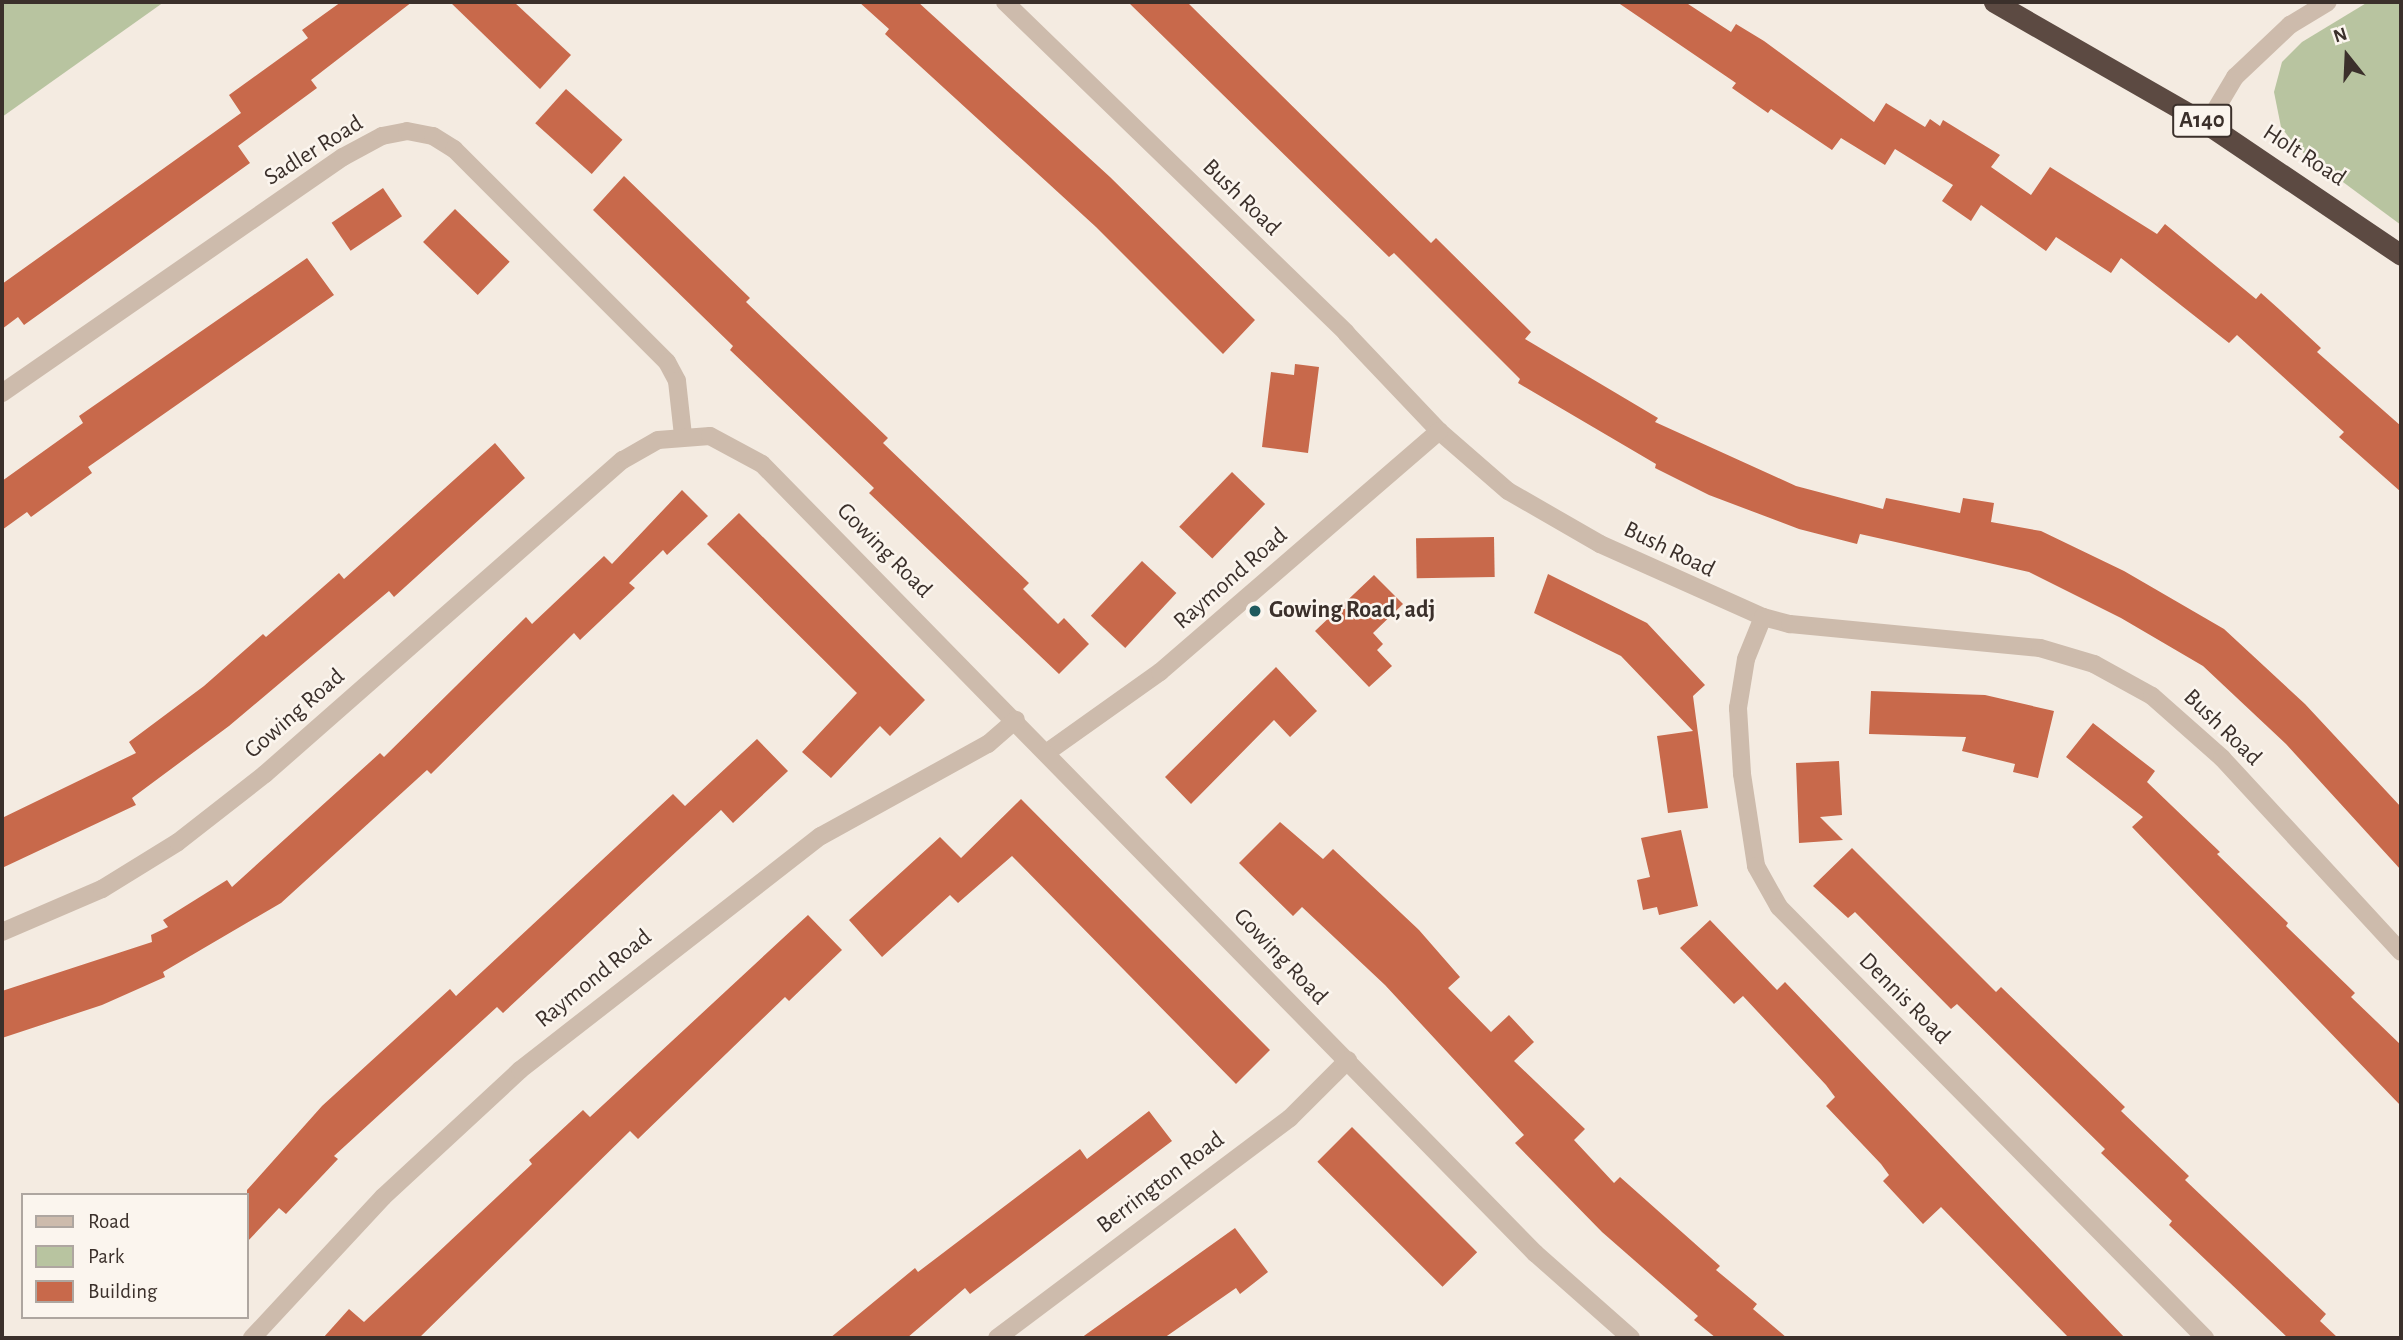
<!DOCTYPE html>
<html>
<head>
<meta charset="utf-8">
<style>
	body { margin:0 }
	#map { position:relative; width:2403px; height:1340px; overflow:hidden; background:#f4ebe1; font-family:"Alegreya Sans",sans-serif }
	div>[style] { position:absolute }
	.green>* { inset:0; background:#b8c4a0 }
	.building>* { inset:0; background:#c8694b; transform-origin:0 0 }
	.street>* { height:18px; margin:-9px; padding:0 9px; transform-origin:9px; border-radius:9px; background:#cdbbac }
	.highway>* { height:21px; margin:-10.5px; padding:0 10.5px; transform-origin:10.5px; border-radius:10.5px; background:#5c4a42 }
	.dots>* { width:19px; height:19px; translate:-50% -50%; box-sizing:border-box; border:4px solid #fbf5ee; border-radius:50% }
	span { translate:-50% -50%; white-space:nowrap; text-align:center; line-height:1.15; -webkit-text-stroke:5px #fbf5ee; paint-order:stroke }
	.shield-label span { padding:2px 5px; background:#fbf5ee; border:2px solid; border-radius:5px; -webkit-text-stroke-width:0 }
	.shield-label { font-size:23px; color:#3b302b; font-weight:700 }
	.street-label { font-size:24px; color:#3b302b }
	.poi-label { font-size:24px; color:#3b302b; font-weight:700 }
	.left { translate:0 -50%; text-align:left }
	.frame { position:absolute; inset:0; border:4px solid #3b302b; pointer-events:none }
	.legend { position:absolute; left:21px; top:1193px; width:228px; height:126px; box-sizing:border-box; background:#fbf5ee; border:2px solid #aea6a0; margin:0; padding:9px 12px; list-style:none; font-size:21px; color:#3b302b }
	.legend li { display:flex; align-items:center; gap:14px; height:35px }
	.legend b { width:35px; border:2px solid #aea6a0 }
	.north { position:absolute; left:2312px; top:21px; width:70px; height:70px; -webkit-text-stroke:5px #fbf5ee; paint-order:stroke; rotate:342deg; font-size:19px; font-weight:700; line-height:28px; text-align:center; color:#3b302b }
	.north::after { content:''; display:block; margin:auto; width:24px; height:32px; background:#3b302b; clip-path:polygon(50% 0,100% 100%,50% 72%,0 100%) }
</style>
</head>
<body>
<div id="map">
	<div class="green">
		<div style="clip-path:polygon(2px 2px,164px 2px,2px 117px)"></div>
		<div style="clip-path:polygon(2368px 2px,2401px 2px,2401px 225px,2297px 148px,2281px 127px,2274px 92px,2282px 62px,2302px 42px)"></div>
	</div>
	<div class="building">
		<div style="clip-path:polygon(341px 2px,412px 2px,311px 80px,317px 88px,238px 146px,250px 163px,24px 325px,18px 317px,2px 329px,2px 284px,241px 113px,229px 95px,308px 38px,302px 30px)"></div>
		<div style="clip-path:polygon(450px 2px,514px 2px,571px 55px,540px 89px)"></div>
		<div style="clip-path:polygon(859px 2px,918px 2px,1110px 177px,1255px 320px,1223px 354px,1096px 227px,885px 34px,889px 29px)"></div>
		<div style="clip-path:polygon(1128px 2px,1187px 2px,1431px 243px,1436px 238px,1531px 332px,1525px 339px,1658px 418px,1655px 422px,1796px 486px,1883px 509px,1886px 498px,1960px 513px,1963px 498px,1994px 503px,1991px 522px,2041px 531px,2124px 571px,2224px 629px,2305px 704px,2401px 807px,2401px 870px,2286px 744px,2203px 666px,2121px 618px,2029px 572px,1860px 534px,1857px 544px,1799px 529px,1709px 495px,1655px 468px,1656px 464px,1518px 383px,1520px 379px,1394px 253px,1389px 257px)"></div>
		<div style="clip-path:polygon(1617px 2px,1685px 2px,1731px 32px,1736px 24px,1764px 41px,1874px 122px,1886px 103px,1925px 127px,1930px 119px,1940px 126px,1943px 120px,2000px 155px,1991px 167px,2031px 195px,2050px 167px,2157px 234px,2165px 224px,2256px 299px,2261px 293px,2280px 310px,2321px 348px,2317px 352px,2401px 426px,2401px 492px,2339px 437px,2344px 432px,2237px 335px,2229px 343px,2121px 258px,2111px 273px,2056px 237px,2046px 251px,1981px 205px,1971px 221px,1942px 201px,1953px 185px,1895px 149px,1885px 165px,1841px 138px,1832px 150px,1771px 109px,1768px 113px,1732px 88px,1736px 83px)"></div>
		<div style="left:566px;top:89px;width:76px;height:46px;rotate:42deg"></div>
		<div style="clip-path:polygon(624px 176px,750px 298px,746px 302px,888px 438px,883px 443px,1029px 583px,1023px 589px,1058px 624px,1064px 618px,1089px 644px,1059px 674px,869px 493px,874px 488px,730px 350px,733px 346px,593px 210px)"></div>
		<div style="left:383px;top:188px;width:34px;height:62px;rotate:56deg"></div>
		<div style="left:455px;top:209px;width:76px;height:46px;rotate:44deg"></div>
		<div style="clip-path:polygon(307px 258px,334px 295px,88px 467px,92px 473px,31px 517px,27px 512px,2px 530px,2px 481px,83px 423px,79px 416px)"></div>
		<div style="clip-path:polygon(1295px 364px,1319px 367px,1308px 453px,1262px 447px,1271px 372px,1294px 375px)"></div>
		<div style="clip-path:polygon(495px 443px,525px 478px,394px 597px,389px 591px,229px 726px,132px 798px,136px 805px,2px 868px,2px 818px,136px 753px,129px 742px,204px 686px,263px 634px,266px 637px,339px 573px,344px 579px)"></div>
		<div style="left:1232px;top:472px;width:46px;height:76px;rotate:44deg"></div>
		<div style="clip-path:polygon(682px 490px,708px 516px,667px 555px,663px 550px,629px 583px,635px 588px,580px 640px,574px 633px,431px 774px,427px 770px,281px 903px,163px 972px,165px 977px,102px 1005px,2px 1038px,2px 991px,152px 942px,151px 935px,168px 927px,163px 920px,227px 880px,232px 887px,380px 753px,384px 757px,526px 617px,532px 624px,604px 556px,612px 564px)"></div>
		<div style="clip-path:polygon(739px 513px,925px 700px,890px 736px,880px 726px,831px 778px,802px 752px,857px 693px,707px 544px)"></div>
		<div style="left:1494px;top:537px;width:40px;height:78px;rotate:89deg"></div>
		<div style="left:1142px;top:561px;width:47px;height:75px;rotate:43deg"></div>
		<div style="clip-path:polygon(1548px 574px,1647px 623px,1705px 685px,1693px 696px,1708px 808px,1668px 813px,1657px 736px,1693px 731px,1621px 656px,1534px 613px)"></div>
		<div style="clip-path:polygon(1374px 575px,1403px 604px,1373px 633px,1383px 644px,1377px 650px,1392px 666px,1369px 687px,1315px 631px)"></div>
		<div style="clip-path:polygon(1276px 667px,1317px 711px,1290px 737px,1274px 720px,1191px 804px,1165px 777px)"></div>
		<div style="clip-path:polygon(1871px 691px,1985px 695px,2054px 711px,2038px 778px,2013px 772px,2015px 764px,1962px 751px,1966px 737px,1869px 734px)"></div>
		<div style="clip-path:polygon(2093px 723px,2155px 771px,2147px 782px,2220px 852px,2217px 854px,2288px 923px,2286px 926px,2355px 993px,2351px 997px,2401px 1045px,2401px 1106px,2132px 827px,2143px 817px,2066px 757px)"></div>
		<div style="clip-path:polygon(757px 739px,788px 771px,733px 823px,721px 810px,503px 1013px,497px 1007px,334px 1156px,338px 1159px,286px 1214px,279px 1208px,247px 1242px,247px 1190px,322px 1106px,450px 989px,456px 996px,673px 794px,685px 806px)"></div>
		<div style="clip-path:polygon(1839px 761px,1842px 815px,1820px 817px,1843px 840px,1799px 843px,1796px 763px)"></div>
		<div style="clip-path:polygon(1021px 799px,1270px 1050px,1236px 1084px,1012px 856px,958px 903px,950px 895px,882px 957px,849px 920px,940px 837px,961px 858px)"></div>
		<div style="clip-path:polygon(1280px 822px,1323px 859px,1333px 849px,1419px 930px,1460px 977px,1448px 988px,1491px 1032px,1509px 1015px,1534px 1042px,1514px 1061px,1585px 1129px,1574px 1140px,1614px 1183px,1620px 1177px,1720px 1266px,1716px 1270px,1757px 1304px,1753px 1309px,1787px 1338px,1716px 1338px,1694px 1320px,1698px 1316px,1602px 1232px,1515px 1143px,1524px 1135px,1385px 985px,1302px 907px,1293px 916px,1239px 863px)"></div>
		<div style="clip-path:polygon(1681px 830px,1698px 906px,1659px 915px,1657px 907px,1643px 910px,1637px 880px,1650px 877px,1641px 838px)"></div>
		<div style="clip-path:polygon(1852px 848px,1996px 992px,2001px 987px,2125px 1107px,2121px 1111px,2189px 1176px,2185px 1180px,2326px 1314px,2320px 1321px,2338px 1338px,2288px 1338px,2169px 1225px,2172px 1221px,2101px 1153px,2105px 1149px,1957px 1004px,1951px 1009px,1855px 912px,1848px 918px,1813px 886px)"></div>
		<div style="clip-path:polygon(808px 915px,842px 950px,789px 1001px,785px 997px,638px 1139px,630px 1131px,419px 1338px,323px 1338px,349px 1309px,364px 1322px,532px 1164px,529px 1160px,583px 1110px,590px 1117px)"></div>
		<div style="clip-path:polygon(1710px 920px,1777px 990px,1785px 982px,2125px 1338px,2069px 1338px,1941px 1207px,1923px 1224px,1883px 1181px,1889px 1175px,1881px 1164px,1826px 1106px,1835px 1097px,1826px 1085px,1743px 996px,1734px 1004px,1680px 948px)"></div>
		<div style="clip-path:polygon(1149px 1111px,1172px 1141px,970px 1294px,965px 1288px,907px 1338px,830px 1338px,915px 1268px,918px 1272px,1080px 1149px,1087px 1159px)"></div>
		<div style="left:1352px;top:1127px;width:177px;height:49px;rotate:45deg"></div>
		<div style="clip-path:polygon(1235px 1228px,1268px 1272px,1240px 1294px,1236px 1288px,1164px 1338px,1081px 1338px)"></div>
	</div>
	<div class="street">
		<div style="left:1005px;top:2px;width:475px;rotate:44.1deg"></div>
		<div style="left:1346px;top:333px;width:135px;rotate:46.5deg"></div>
		<div style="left:1439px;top:431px;width:91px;rotate:41deg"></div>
		<div style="left:1508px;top:491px;width:106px;rotate:29.9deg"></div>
		<div style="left:1600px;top:544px;width:179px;rotate:24.1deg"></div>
		<div style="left:1763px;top:617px;width:28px;rotate:15deg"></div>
		<div style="left:1790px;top:624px;width:251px;rotate:5.5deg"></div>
		<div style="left:2040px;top:648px;width:56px;rotate:16.5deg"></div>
		<div style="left:2094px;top:664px;width:66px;rotate:28.9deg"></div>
		<div style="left:2152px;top:696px;width:94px;rotate:41.5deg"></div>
		<div style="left:2222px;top:758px;width:264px;rotate:47.3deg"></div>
		<div style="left:2207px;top:124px;width:55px;rotate:-59.2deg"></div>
		<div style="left:2235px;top:77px;width:76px;rotate:-43.4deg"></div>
		<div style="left:2290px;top:25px;width:44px;rotate:-31.2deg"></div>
		<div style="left:2px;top:393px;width:415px;rotate:-34.7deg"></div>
		<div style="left:343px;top:157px;width:44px;rotate:-28.3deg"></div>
		<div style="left:382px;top:136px;width:25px;rotate:-11deg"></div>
		<div style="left:407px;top:131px;width:26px;rotate:11deg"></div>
		<div style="left:433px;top:136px;width:25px;rotate:32deg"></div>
		<div style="left:454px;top:149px;width:301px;rotate:45deg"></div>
		<div style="left:667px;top:362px;width:21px;rotate:62deg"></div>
		<div style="left:677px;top:381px;width:54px;rotate:83.7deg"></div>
		<div style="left:1763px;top:617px;width:45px;rotate:112deg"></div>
		<div style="left:1746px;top:659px;width:50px;rotate:99.3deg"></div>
		<div style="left:1738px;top:708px;width:66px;rotate:86.5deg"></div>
		<div style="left:1742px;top:774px;width:93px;rotate:81.3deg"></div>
		<div style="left:1756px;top:866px;width:47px;rotate:60.7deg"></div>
		<div style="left:1779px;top:907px;width:606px;rotate:45.33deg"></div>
		<div style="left:1046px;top:753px;width:140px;rotate:-35.4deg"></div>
		<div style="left:1160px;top:672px;width:369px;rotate:-40.8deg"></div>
		<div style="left:2px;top:932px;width:109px;rotate:-23.3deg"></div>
		<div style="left:102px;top:889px;width:89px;rotate:-31.7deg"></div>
		<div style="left:178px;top:842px;width:110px;rotate:-38deg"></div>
		<div style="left:265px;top:774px;width:476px;rotate:-41.3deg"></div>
		<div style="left:623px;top:460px;width:40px;rotate:-29.7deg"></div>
		<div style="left:658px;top:440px;width:52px;rotate:-4.4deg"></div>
		<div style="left:710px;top:436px;width:59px;rotate:28.3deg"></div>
		<div style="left:762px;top:464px;width:1105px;rotate:45.59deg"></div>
		<div style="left:1535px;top:1253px;width:128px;rotate:41.5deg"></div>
		<div style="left:252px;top:1338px;width:192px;rotate:-47.1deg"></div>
		<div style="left:383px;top:1197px;width:187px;rotate:-42.8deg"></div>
		<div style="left:520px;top:1070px;width:381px;rotate:-37.9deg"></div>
		<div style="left:821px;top:836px;width:191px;rotate:-28.9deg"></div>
		<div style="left:988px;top:744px;width:37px;rotate:-41deg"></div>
		<div style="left:997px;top:1338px;width:366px;rotate:-36.9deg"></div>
		<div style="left:1290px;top:1118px;width:82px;rotate:-45deg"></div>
	</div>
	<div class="highway">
		<div style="left:1994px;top:2px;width:245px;rotate:29.8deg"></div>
		<div style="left:2207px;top:124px;width:234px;rotate:34deg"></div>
	</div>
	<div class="dots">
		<div style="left:1255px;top:611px;background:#1f5a5e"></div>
	</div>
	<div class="shield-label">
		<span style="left:2202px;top:121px">A140</span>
	</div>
	<div class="street-label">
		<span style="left:314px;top:151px;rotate:-32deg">Sadler Road</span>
		<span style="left:2304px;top:156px;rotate:33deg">Holt Road</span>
		<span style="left:1241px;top:198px;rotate:44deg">Bush Road</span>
		<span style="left:1669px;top:550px;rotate:26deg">Bush Road</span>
		<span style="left:884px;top:551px;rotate:45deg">Gowing Road</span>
		<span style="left:1231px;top:579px;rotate:-41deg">Raymond Road</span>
		<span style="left:295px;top:714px;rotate:-41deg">Gowing Road</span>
		<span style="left:2222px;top:728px;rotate:44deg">Bush Road</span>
		<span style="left:1280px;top:957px;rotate:46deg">Gowing Road</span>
		<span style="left:594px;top:979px;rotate:-39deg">Raymond Road</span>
		<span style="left:1904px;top:999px;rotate:45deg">Dennis Road</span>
		<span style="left:1161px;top:1183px;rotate:-37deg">Berrington Road</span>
	</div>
	<div class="poi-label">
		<span class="left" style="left:1269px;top:611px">Gowing Road, adj</span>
	</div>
	<div class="frame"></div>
	<ul class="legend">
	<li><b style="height:9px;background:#cdbbac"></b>Road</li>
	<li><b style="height:19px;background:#b8c4a0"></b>Park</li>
	<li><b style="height:19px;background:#c8694b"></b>Building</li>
	</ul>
	<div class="north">N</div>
</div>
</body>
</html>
